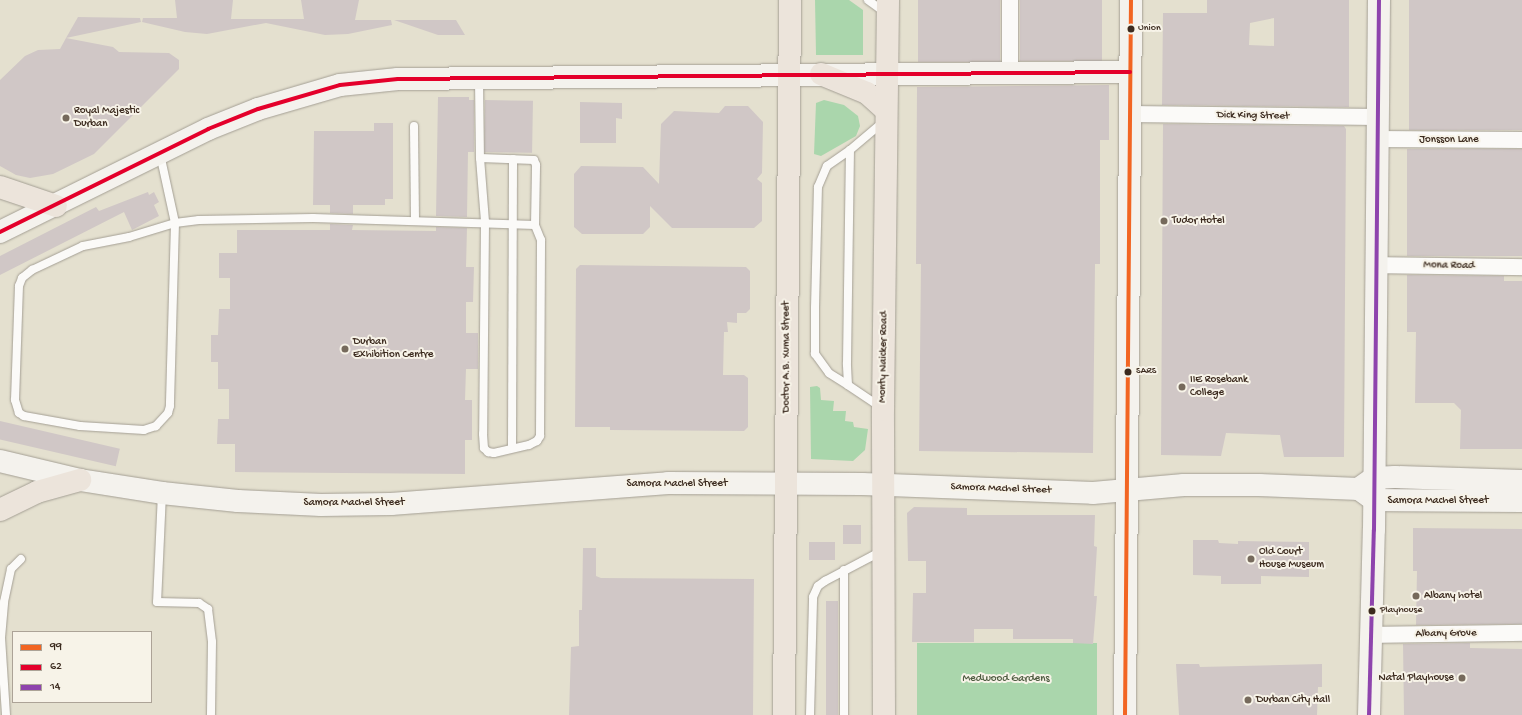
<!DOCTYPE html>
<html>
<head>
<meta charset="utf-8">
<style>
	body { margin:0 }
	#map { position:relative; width:1522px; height:715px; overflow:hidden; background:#e4e0cf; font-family:"Gochi Hand",sans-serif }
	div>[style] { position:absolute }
	.green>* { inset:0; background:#aad6ac; transform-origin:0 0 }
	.building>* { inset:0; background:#d0c7c6; transform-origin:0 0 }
	.roads { filter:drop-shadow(0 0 1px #a49f94) drop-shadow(0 0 1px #a49f94) }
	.service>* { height:8px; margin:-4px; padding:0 4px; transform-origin:4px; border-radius:4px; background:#fbfaf8 }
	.minor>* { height:16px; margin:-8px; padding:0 8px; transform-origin:8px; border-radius:8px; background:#fbfaf8 }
	.secondary>* { height:22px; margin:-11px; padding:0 11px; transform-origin:11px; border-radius:11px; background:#f4f2ed }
	.primary>* { height:22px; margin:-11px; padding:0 11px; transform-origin:11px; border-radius:11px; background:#ece4db }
	.trunk>* { height:22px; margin:-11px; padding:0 11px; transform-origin:11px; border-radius:11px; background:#ece4db }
	.bus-1>* { height:4px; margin:-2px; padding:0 2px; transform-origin:2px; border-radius:2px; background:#f26522 }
	.bus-2>* { height:4px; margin:-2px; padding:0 2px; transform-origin:2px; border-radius:2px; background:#e4002b }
	.bus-3>* { height:4px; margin:-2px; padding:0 2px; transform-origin:2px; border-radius:2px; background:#8e44ad }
	.dots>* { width:11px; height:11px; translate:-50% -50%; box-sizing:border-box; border:2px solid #f7f3e8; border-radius:50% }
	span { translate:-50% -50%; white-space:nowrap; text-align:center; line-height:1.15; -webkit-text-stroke:4px #f7f3e8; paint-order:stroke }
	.bus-label { font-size:10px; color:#3b2a1e }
	.left { translate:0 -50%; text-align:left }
	.poi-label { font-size:11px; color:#3b2a1e }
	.right { translate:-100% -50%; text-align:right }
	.street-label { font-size:11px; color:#3b2a1e }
	.park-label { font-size:11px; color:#4e5b40 }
	.legend { position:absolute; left:12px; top:631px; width:140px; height:72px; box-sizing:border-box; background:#f7f3e8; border:1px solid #aca397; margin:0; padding:5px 7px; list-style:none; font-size:12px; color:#3b2a1e }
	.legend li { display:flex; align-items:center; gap:8px; height:20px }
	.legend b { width:20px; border:1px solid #aca397 }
</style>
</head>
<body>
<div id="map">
	<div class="green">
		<div style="clip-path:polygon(815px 0,849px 0,863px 10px,863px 55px,816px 55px)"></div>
		<div style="clip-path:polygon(824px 100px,844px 105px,858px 116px,860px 126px,856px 136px,821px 156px,814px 154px,816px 103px)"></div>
		<div style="clip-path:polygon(817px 386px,820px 388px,821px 400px,834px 401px,833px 411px,846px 411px,845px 421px,853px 422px,854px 427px,868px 429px,865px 450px,853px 461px,811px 459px,810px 387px)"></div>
		<div style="left:917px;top:643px;width:180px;height:72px"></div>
	</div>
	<div class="building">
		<div style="clip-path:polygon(175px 0,233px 0,231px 19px,304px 19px,301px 0,359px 0,355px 20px,391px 20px,392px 25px,348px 34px,325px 35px,266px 23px,207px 34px,185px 32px,142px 22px,143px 18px,177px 18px)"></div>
		<div style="left:918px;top:0;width:82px;height:62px"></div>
		<div style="left:1020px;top:0;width:82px;height:61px"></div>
		<div style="clip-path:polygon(evenodd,1207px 0,1349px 0,1349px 107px,1162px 105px,1163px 13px,1207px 13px,1207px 0,1274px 18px,1274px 46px,1249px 45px,1250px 23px,1274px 18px)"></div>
		<div style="left:1409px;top:0;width:113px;height:130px"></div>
		<div style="clip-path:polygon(78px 17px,140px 18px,141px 22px,66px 38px)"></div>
		<div style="clip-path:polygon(394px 20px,456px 20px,465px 35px,438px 35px)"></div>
		<div style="clip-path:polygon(66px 38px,113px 47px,119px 52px,169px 53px,179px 60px,179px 69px,94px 154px,53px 174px,30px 178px,16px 175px,0 166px,0 80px,25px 56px,38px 50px,60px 49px)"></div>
		<div style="clip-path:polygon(1109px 85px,1109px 140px,1100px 140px,1100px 264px,1095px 264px,1093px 453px,919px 451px,921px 264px,916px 264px,917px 87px)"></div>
		<div style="clip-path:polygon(438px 97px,469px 97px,469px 100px,474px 100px,474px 152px,468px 152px,467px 217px,436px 216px)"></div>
		<div style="left:485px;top:100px;width:48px;height:52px;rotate:1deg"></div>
		<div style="clip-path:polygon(580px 102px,622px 103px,622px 119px,616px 118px,616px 143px,580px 143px)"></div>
		<div style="clip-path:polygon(725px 106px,748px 106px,763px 122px,762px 173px,757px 179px,762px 183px,762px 221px,754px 228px,672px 228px,650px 206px,650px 227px,643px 234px,582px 234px,574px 227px,574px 174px,581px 166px,643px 167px,659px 184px,661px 124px,674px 111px,719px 113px)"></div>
		<div style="clip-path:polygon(374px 123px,393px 123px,393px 199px,385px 199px,385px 205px,353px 205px,353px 214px,330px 213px,330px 205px,313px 205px,314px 131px,374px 131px)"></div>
		<div style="clip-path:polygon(1163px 124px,1344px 126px,1346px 129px,1344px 457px,1284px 457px,1280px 435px,1226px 433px,1221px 456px,1161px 455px)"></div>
		<div style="left:1407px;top:149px;width:115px;height:107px"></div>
		<div style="clip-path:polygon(148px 192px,149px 195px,154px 192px,159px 202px,154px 205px,159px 216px,132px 230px,124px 212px,0 275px,0 256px,96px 207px,99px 211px)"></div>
		<div style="clip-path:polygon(330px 224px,353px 225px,352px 230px,436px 231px,436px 227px,467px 228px,466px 267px,474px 267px,473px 302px,466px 302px,466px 333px,478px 333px,478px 369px,466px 369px,465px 400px,472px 400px,472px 440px,465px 440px,465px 474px,235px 472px,235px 444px,217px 444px,218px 419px,229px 419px,229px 389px,218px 389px,218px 362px,211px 362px,211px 335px,218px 335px,219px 309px,230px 309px,230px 278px,219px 278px,219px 253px,237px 253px,237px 230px,330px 230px)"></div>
		<div style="clip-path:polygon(580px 265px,746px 267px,750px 271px,750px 309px,746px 313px,737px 313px,737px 323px,727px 322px,728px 332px,724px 332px,723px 375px,744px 375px,748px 378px,748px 427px,744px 431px,610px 430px,610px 427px,575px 427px,576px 269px)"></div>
		<div style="clip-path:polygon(1407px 275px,1504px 276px,1504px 281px,1522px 281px,1522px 449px,1460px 449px,1461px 410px,1454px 403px,1415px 403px,1416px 332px,1407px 332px)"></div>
		<div style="left:0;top:421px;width:123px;height:18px;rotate:13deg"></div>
		<div style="clip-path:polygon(914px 507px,967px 508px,967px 515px,1095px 515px,1094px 546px,1097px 547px,1094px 596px,1097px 596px,1093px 644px,1073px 643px,1073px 639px,1013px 639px,1013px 629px,974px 629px,974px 642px,912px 642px,913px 593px,926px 593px,926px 561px,908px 561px,907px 513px)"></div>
		<div style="left:843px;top:525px;width:18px;height:19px"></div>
		<div style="clip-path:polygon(1413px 528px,1522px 529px,1522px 624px,1416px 625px,1417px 571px,1413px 571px)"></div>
		<div style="clip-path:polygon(1193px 540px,1218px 540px,1219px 543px,1238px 544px,1238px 541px,1309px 542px,1309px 577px,1261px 576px,1261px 584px,1221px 584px,1221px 576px,1193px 575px)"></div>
		<div style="left:809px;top:542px;width:26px;height:18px"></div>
		<div style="clip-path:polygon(583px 548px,596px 548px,596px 576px,601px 578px,754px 579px,753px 715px,569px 715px,571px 647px,579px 646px,579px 610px,582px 610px)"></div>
		<div style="left:826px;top:601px;width:12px;height:114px"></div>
		<div style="clip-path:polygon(1470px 643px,1470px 648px,1522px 649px,1522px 715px,1404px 715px,1403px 644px)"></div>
		<div style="clip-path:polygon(1176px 664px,1199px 664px,1200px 667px,1322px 664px,1322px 687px,1318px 687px,1317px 715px,1179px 715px)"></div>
	</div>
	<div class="roads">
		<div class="service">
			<div style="left:868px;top:0;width:22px;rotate:36deg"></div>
			<div style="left:479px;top:80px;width:78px;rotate:89.3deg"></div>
			<div style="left:480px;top:158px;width:64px;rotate:85.5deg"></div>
			<div style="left:485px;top:222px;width:212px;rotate:90.5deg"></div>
			<div style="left:483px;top:434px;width:14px;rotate:86deg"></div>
			<div style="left:484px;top:448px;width:6px;rotate:45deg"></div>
			<div style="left:488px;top:452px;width:6px;rotate:9deg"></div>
			<div style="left:494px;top:453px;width:36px;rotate:-13deg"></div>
			<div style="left:529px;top:445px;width:9px;rotate:-27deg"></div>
			<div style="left:537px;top:441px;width:6px;rotate:-59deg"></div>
			<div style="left:540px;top:436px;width:196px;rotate:-89.7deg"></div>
			<div style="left:541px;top:240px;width:16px;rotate:-112deg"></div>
			<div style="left:535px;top:225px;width:60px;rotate:-89deg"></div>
			<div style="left:536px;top:165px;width:5px;rotate:-112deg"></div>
			<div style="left:534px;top:160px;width:54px;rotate:-177.9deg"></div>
			<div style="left:414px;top:126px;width:95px;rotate:89.4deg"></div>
			<div style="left:160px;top:154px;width:71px;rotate:77.7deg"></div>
			<div style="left:175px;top:223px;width:183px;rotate:91.6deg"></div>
			<div style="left:170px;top:406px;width:7px;rotate:106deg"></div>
			<div style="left:168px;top:413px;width:18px;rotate:133deg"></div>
			<div style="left:156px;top:426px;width:13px;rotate:162deg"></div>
			<div style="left:144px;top:430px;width:64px;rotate:-176.4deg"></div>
			<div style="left:80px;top:426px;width:57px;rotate:-169.9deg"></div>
			<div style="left:24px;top:416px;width:6px;rotate:-149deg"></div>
			<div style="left:19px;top:413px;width:14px;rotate:-107deg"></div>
			<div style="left:15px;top:400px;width:114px;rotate:-88deg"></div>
			<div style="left:19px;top:286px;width:9px;rotate:-69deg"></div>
			<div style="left:22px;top:278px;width:13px;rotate:-39deg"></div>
			<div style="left:32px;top:270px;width:56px;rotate:-25.2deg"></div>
			<div style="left:83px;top:246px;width:47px;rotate:-11.1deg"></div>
			<div style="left:129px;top:237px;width:48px;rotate:-16.9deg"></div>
			<div style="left:175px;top:223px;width:24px;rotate:-7deg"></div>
			<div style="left:199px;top:220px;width:114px;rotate:-1deg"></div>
			<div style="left:313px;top:218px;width:222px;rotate:1.8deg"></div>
			<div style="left:848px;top:385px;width:22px;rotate:-148deg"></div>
			<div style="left:829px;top:373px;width:24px;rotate:-126deg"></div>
			<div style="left:815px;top:354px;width:46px;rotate:-90deg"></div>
			<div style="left:815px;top:308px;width:121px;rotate:-88.6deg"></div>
			<div style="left:818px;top:187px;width:23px;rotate:-67deg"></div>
			<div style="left:827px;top:166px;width:28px;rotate:-35deg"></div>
			<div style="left:879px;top:406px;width:37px;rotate:-146deg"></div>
			<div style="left:848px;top:385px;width:22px;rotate:-93deg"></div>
			<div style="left:847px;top:363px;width:213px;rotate:-89.2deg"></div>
			<div style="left:850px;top:150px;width:43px;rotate:-40.3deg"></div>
			<div style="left:512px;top:448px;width:289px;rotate:-89.8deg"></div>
			<div style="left:162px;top:493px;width:109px;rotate:92.6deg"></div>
			<div style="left:157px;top:602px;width:42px;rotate:1.4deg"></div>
			<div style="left:199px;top:603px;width:11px;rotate:34deg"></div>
			<div style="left:208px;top:609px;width:33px;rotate:83deg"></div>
			<div style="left:212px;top:642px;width:73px;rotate:90.8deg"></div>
			<div style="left:844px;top:570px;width:145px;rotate:90deg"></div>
			<div style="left:6px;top:715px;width:77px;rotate:-93.7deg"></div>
			<div style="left:1px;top:638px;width:36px;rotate:-85deg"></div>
			<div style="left:4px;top:602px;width:34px;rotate:-78deg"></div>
			<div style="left:11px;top:569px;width:14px;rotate:-45deg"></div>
			<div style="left:810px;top:715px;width:118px;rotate:-88.5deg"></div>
			<div style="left:813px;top:597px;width:12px;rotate:-66deg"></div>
			<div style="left:818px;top:586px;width:9px;rotate:-36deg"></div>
			<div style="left:825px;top:581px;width:64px;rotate:-27.8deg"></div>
		</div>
		<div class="minor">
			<div style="left:1010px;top:0;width:73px;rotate:90deg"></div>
			<div style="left:1130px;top:114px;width:247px;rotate:0.7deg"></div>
			<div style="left:1377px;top:139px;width:145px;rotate:0.4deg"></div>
			<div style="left:1375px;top:265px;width:147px;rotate:0.8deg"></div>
			<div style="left:1371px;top:635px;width:151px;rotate:-0.8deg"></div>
		</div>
		<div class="secondary">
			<div style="left:0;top:232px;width:232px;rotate:-26.3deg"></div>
			<div style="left:208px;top:129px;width:54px;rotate:-21.8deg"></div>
			<div style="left:258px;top:109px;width:85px;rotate:-16.3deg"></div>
			<div style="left:340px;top:85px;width:58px;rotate:-5.9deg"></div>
			<div style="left:398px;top:79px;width:732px;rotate:-0.55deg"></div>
			<div style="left:0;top:461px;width:82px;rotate:13.4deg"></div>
			<div style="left:80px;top:480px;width:83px;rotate:9deg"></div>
			<div style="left:162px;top:493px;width:76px;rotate:6deg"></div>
			<div style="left:238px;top:501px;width:83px;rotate:2.8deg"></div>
			<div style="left:321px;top:505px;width:70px;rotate:-0.8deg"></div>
			<div style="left:391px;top:504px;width:278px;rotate:-4.3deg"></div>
			<div style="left:668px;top:483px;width:194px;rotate:0.3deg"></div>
			<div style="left:862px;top:484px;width:231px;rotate:2.2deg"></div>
			<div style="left:1093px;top:493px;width:91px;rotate:-5deg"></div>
			<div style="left:1184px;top:485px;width:75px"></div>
			<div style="left:1259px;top:485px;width:100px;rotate:2.3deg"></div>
			<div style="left:1359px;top:489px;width:19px;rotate:36deg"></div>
			<div style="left:1374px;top:500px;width:148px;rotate:0.4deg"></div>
			<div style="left:1361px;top:487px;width:16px;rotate:-35deg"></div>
			<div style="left:1374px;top:478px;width:21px;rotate:-3deg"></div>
			<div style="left:1395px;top:477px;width:127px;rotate:1.8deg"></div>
			<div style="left:1125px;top:715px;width:715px;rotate:-89.52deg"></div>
			<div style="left:1369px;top:715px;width:185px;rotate:-88.5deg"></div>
			<div style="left:1374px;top:530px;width:530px;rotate:-89.46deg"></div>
		</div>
		<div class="primary">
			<div style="left:821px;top:74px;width:50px;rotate:22.4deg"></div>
			<div style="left:867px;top:93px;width:25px;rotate:42deg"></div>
			<div style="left:784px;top:715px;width:715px;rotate:-89.52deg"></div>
			<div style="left:884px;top:715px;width:305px;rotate:-90.2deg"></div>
			<div style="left:883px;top:410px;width:410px;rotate:-89.3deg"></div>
		</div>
		<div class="trunk">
			<div style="left:0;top:187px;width:59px;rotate:18.7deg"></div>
			<div style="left:0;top:510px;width:41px;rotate:-25.9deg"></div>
			<div style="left:37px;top:492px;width:45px;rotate:-15.6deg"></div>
		</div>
	</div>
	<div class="bus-1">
		<div style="left:1125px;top:715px;width:715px;rotate:-89.52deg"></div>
	</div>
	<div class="bus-2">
		<div style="left:0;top:232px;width:232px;rotate:-26.3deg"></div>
		<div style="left:208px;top:129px;width:54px;rotate:-21.8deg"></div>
		<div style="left:258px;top:109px;width:85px;rotate:-16.3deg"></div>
		<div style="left:340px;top:85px;width:58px;rotate:-5.9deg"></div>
		<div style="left:398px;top:79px;width:732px;rotate:-0.55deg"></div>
	</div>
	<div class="bus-3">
		<div style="left:1369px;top:715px;width:185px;rotate:-88.5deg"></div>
		<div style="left:1374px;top:530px;width:530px;rotate:-89.46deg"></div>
	</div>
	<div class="dots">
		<div style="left:1131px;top:29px;background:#3b2a1e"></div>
		<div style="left:66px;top:118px;background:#766a5c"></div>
		<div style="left:1164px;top:221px;background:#766a5c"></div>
		<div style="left:345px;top:349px;background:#766a5c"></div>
		<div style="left:1128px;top:372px;background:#3b2a1e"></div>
		<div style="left:1182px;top:387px;background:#766a5c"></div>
		<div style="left:1251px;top:559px;background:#766a5c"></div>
		<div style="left:1416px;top:596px;background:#766a5c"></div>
		<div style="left:1372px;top:611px;background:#3b2a1e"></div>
		<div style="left:1462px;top:678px;background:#766a5c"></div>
		<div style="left:1248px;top:700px;background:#766a5c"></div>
	</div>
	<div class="bus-label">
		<span class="left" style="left:1138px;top:29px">Union</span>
		<span class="left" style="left:1136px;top:372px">SARS</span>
		<span class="left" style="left:1380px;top:611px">Playhouse</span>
	</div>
	<div class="poi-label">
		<span class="left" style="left:74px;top:118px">Royal Majestic<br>Durban</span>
		<span class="left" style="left:1172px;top:221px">Tudor Hotel</span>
		<span class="left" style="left:353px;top:349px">Durban<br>Exhibition Centre</span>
		<span class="left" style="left:1190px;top:387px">IIE Rosebank<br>College</span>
		<span class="left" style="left:1259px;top:559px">Old Court<br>House Museum</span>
		<span class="left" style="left:1424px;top:596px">Albany hotel</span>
		<span class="right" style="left:1454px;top:678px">Natal Playhouse</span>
		<span class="left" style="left:1256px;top:700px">Durban City Hall</span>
	</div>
	<div class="street-label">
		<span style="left:1253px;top:116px;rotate:1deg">Dick King Street</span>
		<span style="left:1449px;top:140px">Jonsson Lane</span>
		<span style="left:1449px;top:266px;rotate:1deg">Mona Road</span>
		<span style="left:787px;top:357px;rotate:-90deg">Doctor A.B. Xuma Street</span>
		<span style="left:884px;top:357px;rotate:-89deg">Monty Naicker Road</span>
		<span style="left:677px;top:484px">Samora Machel Street</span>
		<span style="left:1001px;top:489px;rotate:2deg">Samora Machel Street</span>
		<span style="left:1438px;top:501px">Samora Machel Street</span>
		<span style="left:354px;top:503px">Samora Machel Street</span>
		<span style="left:1446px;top:634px;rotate:-1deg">Albany Grove</span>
	</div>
	<div class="park-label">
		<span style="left:1006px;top:679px">Medwood Gardens</span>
	</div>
	<ul class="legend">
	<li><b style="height:5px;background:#f26522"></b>99</li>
	<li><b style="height:5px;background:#e4002b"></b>62</li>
	<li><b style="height:5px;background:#8e44ad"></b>14</li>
	</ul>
</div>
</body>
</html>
